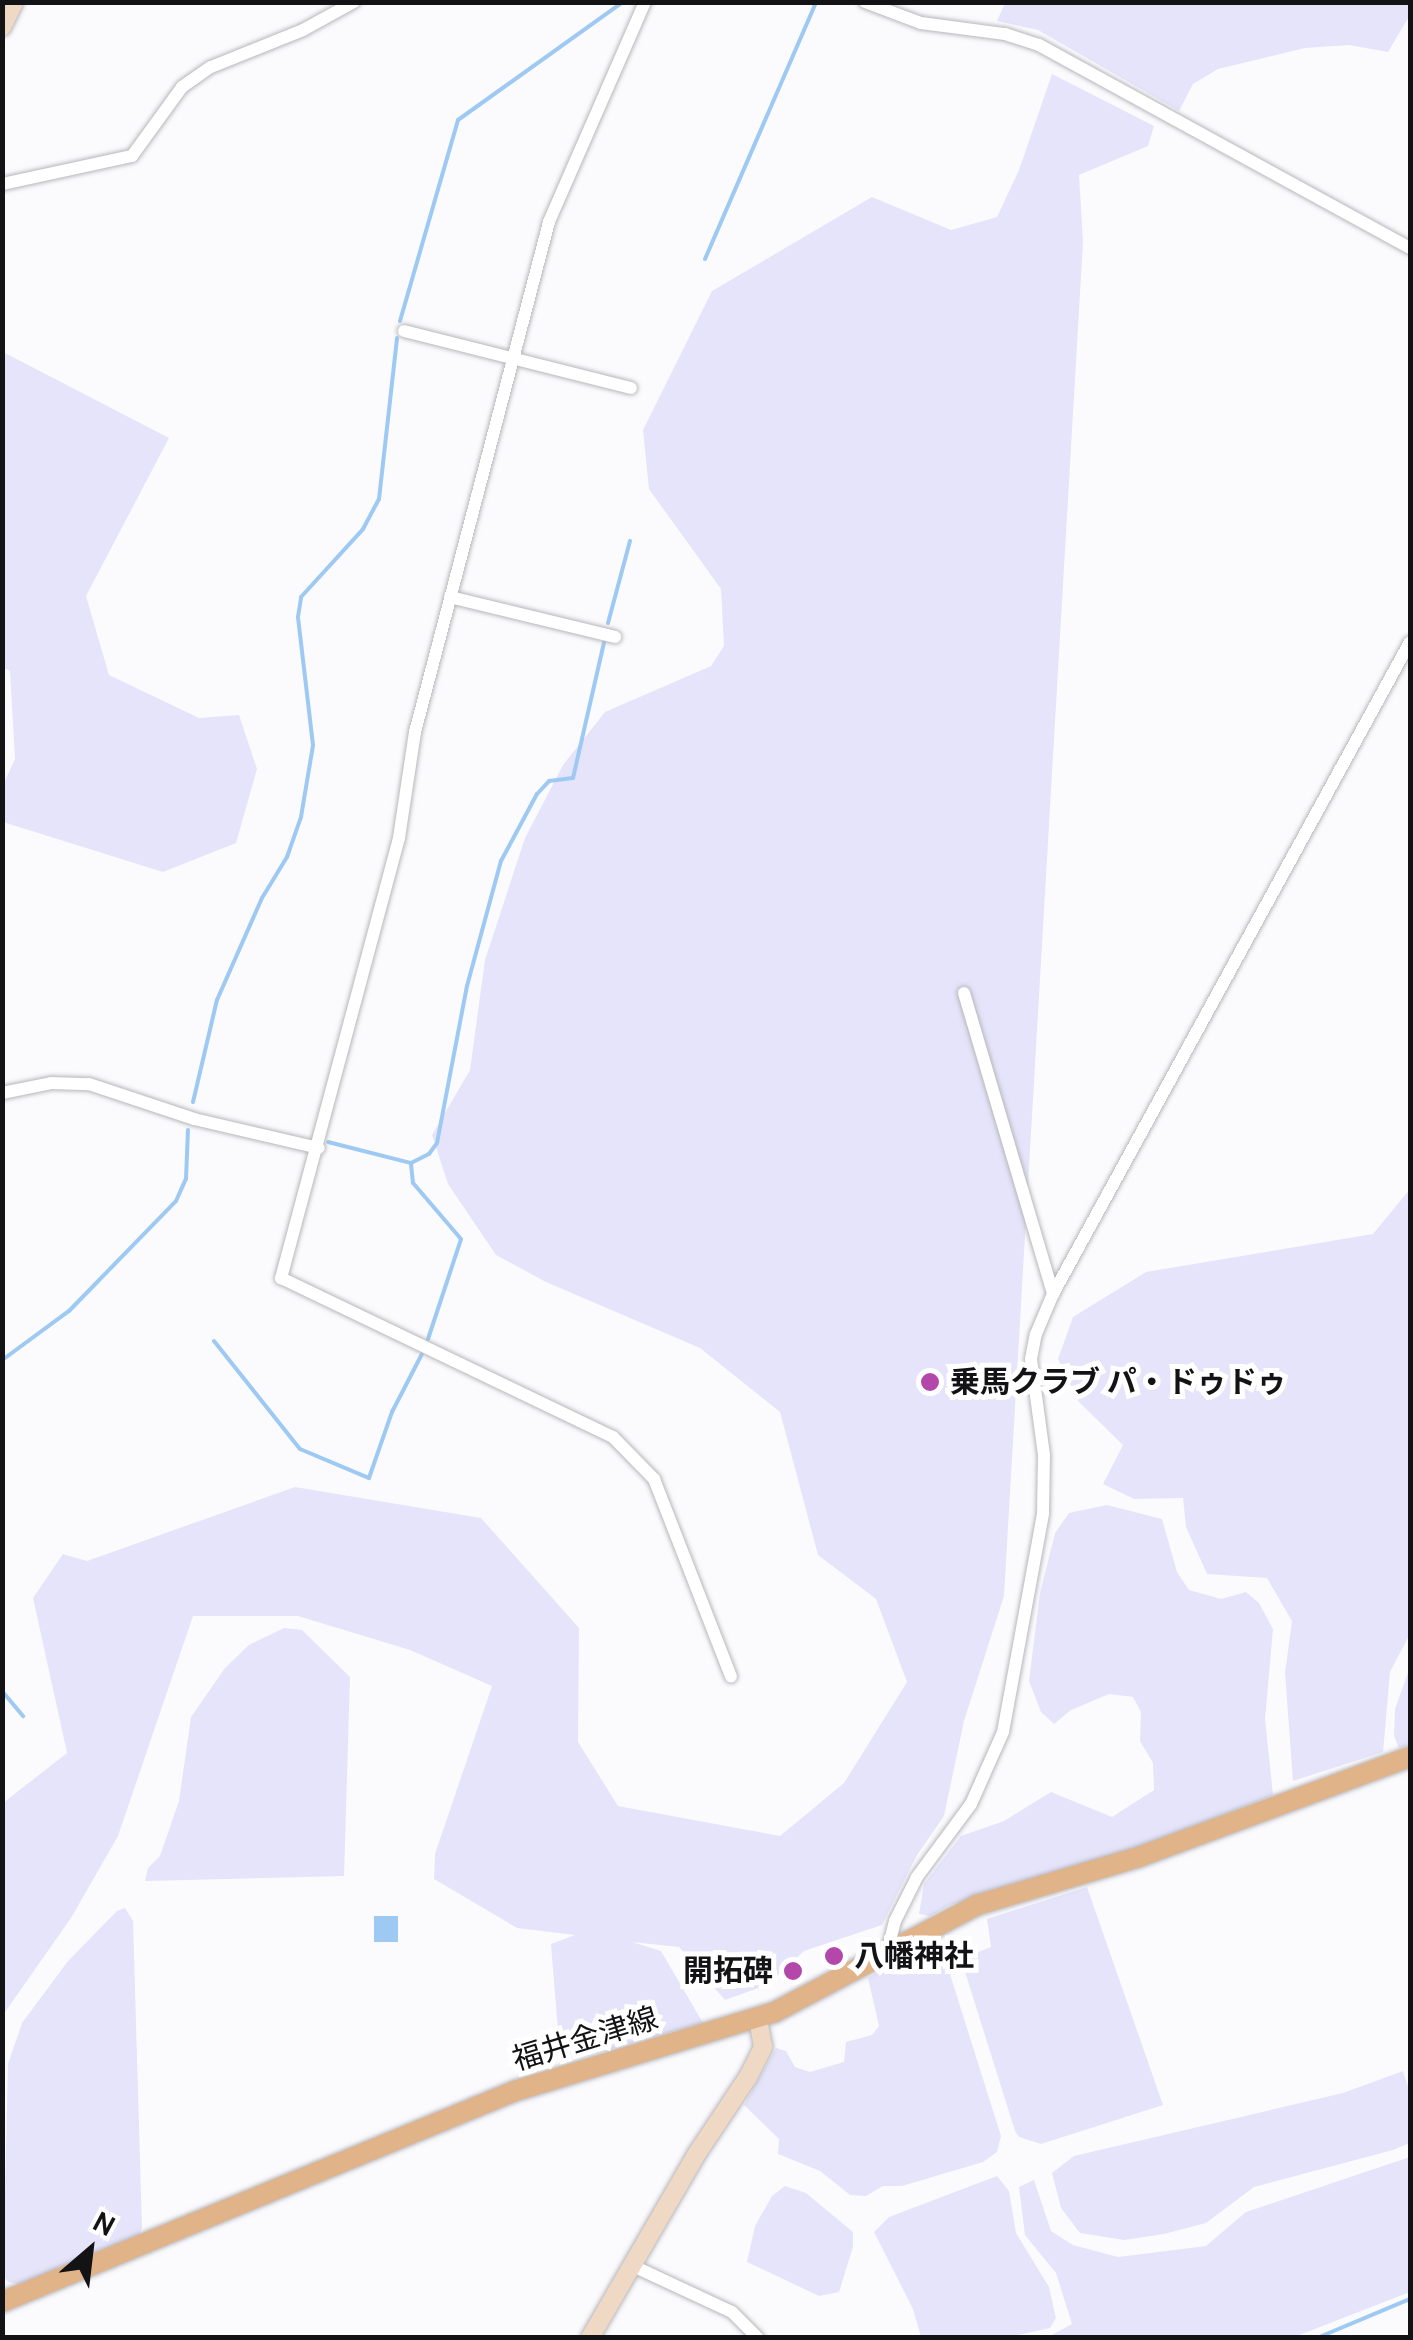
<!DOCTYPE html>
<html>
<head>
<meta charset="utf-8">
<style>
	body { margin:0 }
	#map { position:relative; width:1413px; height:2340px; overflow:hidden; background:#fbfbfe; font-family:Cabin,"Noto Sans JP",sans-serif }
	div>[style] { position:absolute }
	.green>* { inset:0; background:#e5e4fb }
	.water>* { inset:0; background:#9dc9f3; transform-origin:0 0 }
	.stream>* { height:4px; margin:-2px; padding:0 2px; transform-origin:2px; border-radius:2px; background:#9dc9f3 }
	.roads { filter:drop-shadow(0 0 2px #b7b7bb) drop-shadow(0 0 2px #b7b7bb) }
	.street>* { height:12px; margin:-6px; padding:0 6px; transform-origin:6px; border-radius:6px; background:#fff }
	.secondary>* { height:18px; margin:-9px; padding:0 9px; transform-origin:9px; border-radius:9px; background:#f0d9c4 }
	.primary>* { height:20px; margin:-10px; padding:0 10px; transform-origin:10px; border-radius:10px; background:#e1b389 }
	.dots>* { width:28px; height:28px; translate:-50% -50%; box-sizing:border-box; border:5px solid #fff; border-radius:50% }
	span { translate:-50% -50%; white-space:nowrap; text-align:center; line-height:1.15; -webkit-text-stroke:10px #fff; paint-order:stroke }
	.poi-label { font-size:30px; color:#131315; font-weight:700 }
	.left { translate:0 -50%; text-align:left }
	.right { translate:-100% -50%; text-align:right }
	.street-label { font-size:30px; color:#131315 }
	.frame { position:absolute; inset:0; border:5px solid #131315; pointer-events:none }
	.north { position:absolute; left:40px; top:2200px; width:100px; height:100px; -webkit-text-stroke:8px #fff; paint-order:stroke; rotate:28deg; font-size:28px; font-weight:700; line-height:40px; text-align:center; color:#131315 }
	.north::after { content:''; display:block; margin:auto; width:35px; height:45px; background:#131315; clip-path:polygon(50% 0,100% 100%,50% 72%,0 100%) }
</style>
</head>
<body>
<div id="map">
	<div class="green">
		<div style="clip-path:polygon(1005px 3px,1410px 2px,1410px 15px,1388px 52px,1349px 45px,1305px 48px,1218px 69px,1193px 84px,1179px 111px,1038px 30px,997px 21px)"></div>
		<div style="clip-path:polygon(1052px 74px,1154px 126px,1148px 146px,1079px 175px,1083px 242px,1004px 1596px,964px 1721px,944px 1816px,917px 1855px,882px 1925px,804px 1951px,767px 1985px,725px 2000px,679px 1947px,632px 1942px,661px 1951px,703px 2023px,565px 2062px,560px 2056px,551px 1944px,575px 1935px,517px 1928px,434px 1879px,435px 1854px,492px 1686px,410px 1650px,298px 1616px,193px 1616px,118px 1836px,71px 1918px,3px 2015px,3px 1803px,67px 1753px,33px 1598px,63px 1554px,87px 1561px,295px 1487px,481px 1518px,579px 1628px,578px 1742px,618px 1806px,780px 1836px,844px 1783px,907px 1682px,876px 1599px,818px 1555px,780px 1412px,700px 1348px,546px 1282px,496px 1255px,448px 1184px,432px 1135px,470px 1070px,485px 960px,525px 838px,563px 765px,605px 712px,711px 666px,724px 646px,721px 589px,649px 489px,643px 430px,712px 291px,872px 197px,951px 230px,997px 217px,1019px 170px)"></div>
		<div style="clip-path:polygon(3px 352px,169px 438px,86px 596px,109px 675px,199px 718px,239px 715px,257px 769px,236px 843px,163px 872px,3px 822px,3px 785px,15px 759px,10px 671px,2px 667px)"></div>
		<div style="clip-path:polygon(1410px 1189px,1410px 1634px,1390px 1672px,1383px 1752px,1293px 1781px,1285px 1673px,1292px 1621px,1267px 1578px,1207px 1574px,1186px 1527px,1183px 1498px,1134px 1499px,1103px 1484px,1123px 1445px,1079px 1402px,1058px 1359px,1073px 1317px,1146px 1272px,1373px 1234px)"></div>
		<div style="clip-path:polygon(1107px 1505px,1162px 1519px,1177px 1572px,1189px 1590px,1221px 1599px,1246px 1592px,1259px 1603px,1273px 1629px,1265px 1719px,1273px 1795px,1123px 1854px,950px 1905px,930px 1916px,919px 1914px,924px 1884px,961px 1836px,1004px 1821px,1051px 1792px,1112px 1817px,1154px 1790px,1153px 1763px,1140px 1741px,1141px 1712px,1133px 1697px,1109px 1694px,1071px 1710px,1054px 1724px,1041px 1712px,1029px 1681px,1040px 1593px,1055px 1533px,1069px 1513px)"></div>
		<div style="clip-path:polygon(284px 1628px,302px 1630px,350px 1677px,344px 1876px,145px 1881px,148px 1868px,160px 1856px,179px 1801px,191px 1717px,225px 1668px,249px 1645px)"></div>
		<div style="clip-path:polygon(1410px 1667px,1410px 1745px,1399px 1748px,1394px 1736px,1395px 1709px)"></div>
		<div style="clip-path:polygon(1087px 1887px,1163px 2105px,1041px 2144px,1019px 2137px,1015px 2131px,961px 1959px,991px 1947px,987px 1919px)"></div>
		<div style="clip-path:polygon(125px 1908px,133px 1921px,142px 2228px,138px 2237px,22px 2285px,8px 2282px,3px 2276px,8px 2064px,22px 2023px,68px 1961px,117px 1911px)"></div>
		<div style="clip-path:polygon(932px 1941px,943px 1952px,1001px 2136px,997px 2152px,983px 2162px,902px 2186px,883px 2186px,866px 2196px,850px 2195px,820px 2171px,778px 2154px,779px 2139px,744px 2105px,776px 2048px,786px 2051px,795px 2067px,810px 2072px,844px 2062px,846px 2042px,872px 2035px,879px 2026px,868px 1978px)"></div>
		<div style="clip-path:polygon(1403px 2071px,1410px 2093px,1410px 2143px,1393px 2150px,1254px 2187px,1206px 2223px,1164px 2234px,1124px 2240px,1080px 2233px,1061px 2208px,1052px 2173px,1074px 2156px,1343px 2093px)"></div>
		<div style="clip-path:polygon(1410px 2157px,1410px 2292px,1294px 2337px,1048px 2337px,1072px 2324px,1056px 2273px,1025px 2235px,1019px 2187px,1034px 2180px,1051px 2231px,1073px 2245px,1118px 2257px,1206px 2246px,1246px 2212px)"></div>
		<div style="clip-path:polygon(997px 2176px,1009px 2191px,1016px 2233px,1049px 2287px,1056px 2318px,1050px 2328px,1009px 2337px,921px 2337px,913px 2309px,874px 2232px,889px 2217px)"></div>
		<div style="clip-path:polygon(785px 2186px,806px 2193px,853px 2232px,853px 2247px,839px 2292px,819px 2296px,747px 2262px,755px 2226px,772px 2196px)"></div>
	</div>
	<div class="water">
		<div style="left:374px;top:1916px;width:24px;height:26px"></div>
	</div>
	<div class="stream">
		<div style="left:705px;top:259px;width:280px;rotate:-66.6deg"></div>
		<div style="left:400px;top:321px;width:209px;rotate:-73.9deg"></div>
		<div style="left:458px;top:120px;width:203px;rotate:-35.6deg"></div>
		<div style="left:608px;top:623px;width:85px;rotate:-75deg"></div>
		<div style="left:193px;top:1102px;width:105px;rotate:-76.8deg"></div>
		<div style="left:217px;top:1000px;width:111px;rotate:-66.2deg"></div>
		<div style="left:262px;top:898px;width:48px;rotate:-58.6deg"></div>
		<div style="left:287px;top:857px;width:42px;rotate:-70.7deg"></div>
		<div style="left:301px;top:817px;width:73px;rotate:-80.5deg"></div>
		<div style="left:313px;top:745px;width:129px;rotate:-96.7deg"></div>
		<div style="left:298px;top:617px;width:20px;rotate:-81deg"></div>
		<div style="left:301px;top:597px;width:92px;rotate:-47.6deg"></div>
		<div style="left:363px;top:529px;width:34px;rotate:-62deg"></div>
		<div style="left:379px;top:499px;width:162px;rotate:-83.6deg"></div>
		<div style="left:328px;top:1142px;width:86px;rotate:14.2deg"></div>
		<div style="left:428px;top:1339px;width:105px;rotate:-71.7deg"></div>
		<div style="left:461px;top:1239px;width:74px;rotate:-130.6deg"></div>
		<div style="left:413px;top:1183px;width:20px;rotate:-96deg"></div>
		<div style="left:411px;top:1163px;width:20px;rotate:-27deg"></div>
		<div style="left:429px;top:1154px;width:14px;rotate:-54deg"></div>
		<div style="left:437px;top:1143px;width:160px;rotate:-79.2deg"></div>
		<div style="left:467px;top:986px;width:130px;rotate:-74.8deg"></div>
		<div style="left:501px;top:861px;width:76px;rotate:-61.8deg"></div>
		<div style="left:537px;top:794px;width:18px;rotate:-47deg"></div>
		<div style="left:549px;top:781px;width:24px;rotate:-7deg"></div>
		<div style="left:573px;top:778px;width:139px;rotate:-77.1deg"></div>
		<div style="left:214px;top:1341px;width:138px;rotate:51.5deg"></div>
		<div style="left:300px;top:1449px;width:75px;rotate:22.8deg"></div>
		<div style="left:369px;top:1478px;width:70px;rotate:-70.8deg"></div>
		<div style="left:392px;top:1412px;width:65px;rotate:-62.7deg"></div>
		<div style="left:5px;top:1358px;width:79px;rotate:-36.3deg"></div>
		<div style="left:69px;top:1311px;width:153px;rotate:-45.8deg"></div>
		<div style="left:176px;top:1201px;width:24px;rotate:-66deg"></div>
		<div style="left:186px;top:1179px;width:49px;rotate:-87.7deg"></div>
		<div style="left:2px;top:1691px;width:33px;rotate:50deg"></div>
		<div style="left:1317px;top:2338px;width:101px;rotate:-22.8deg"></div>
	</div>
	<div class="roads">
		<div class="street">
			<div style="left:645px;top:2px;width:240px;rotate:113.6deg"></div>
			<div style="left:549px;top:222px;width:527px;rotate:104.72deg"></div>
			<div style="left:415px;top:732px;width:107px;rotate:98.6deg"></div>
			<div style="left:399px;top:838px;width:456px;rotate:105deg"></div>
			<div style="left:281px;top:1278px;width:368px;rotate:25.6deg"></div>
			<div style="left:613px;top:1437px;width:59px;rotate:45.7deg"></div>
			<div style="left:654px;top:1479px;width:212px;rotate:68.7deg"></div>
			<div style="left:865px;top:2px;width:60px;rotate:20.6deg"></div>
			<div style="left:921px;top:23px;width:85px;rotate:7.5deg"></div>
			<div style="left:1005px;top:34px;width:36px;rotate:18deg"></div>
			<div style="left:1039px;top:45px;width:423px;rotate:28.7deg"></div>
			<div style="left:2px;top:184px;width:133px;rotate:-12.2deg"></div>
			<div style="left:132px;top:156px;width:85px;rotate:-54.1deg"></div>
			<div style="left:182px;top:87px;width:35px;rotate:-35deg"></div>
			<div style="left:211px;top:67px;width:99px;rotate:-21.9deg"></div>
			<div style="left:303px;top:30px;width:58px;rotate:-28.8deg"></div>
			<div style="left:404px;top:331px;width:234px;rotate:14.1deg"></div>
			<div style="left:450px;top:597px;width:170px;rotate:13.6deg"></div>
			<div style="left:964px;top:993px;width:314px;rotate:73.5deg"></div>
			<div style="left:2px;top:1093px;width:50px;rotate:-11.5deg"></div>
			<div style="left:51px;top:1083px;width:38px;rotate:2deg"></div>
			<div style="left:89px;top:1084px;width:111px;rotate:18.4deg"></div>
			<div style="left:194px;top:1119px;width:128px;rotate:13.1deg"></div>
			<div style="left:888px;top:1949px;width:29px;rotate:-76deg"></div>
			<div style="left:895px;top:1921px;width:49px;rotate:-63.4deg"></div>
			<div style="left:917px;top:1877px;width:91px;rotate:-53.5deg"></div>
			<div style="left:971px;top:1804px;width:79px;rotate:-66deg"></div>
			<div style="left:1003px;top:1732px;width:223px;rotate:-79.6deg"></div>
			<div style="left:1043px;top:1513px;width:58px;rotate:-89deg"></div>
			<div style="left:1044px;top:1455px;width:97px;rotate:-97.7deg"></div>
			<div style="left:1031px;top:1359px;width:25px;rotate:-79deg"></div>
			<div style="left:1036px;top:1334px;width:43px;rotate:-67deg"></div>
			<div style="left:1053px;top:1294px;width:743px;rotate:-61.3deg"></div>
			<div style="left:631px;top:2265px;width:111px;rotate:25deg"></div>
			<div style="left:732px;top:2312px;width:37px;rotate:45deg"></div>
		</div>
		<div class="secondary">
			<div style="left:2px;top:27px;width:28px;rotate:-64deg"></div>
			<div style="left:590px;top:2338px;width:211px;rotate:-59.9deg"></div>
			<div style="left:696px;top:2155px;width:94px;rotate:-56.3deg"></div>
			<div style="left:748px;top:2077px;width:34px;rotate:-63deg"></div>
			<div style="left:763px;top:2047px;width:29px;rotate:-100deg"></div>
		</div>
		<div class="primary">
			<div style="left:2px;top:2302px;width:555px;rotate:-22.36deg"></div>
			<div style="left:515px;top:2091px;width:272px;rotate:-16.9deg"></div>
			<div style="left:775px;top:2012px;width:229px;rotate:-27.9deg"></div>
			<div style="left:977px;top:1905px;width:169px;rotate:-16.5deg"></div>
			<div style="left:1139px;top:1857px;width:289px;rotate:-20.3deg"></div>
		</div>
	</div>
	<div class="dots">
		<div style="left:930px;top:1382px;background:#b348aa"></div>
		<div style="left:834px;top:1956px;background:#b348aa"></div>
		<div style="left:793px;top:1971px;background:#b348aa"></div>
	</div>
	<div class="poi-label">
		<span class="left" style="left:950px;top:1382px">乗馬クラブ パ・ドゥドゥ</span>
		<span class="left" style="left:854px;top:1956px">八幡神社</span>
		<span class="right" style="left:773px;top:1971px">開拓碑</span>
	</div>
	<div class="street-label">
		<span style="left:585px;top:2039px;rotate:-17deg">福井金津線</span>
	</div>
	<div class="frame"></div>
	<div class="north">N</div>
</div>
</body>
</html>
